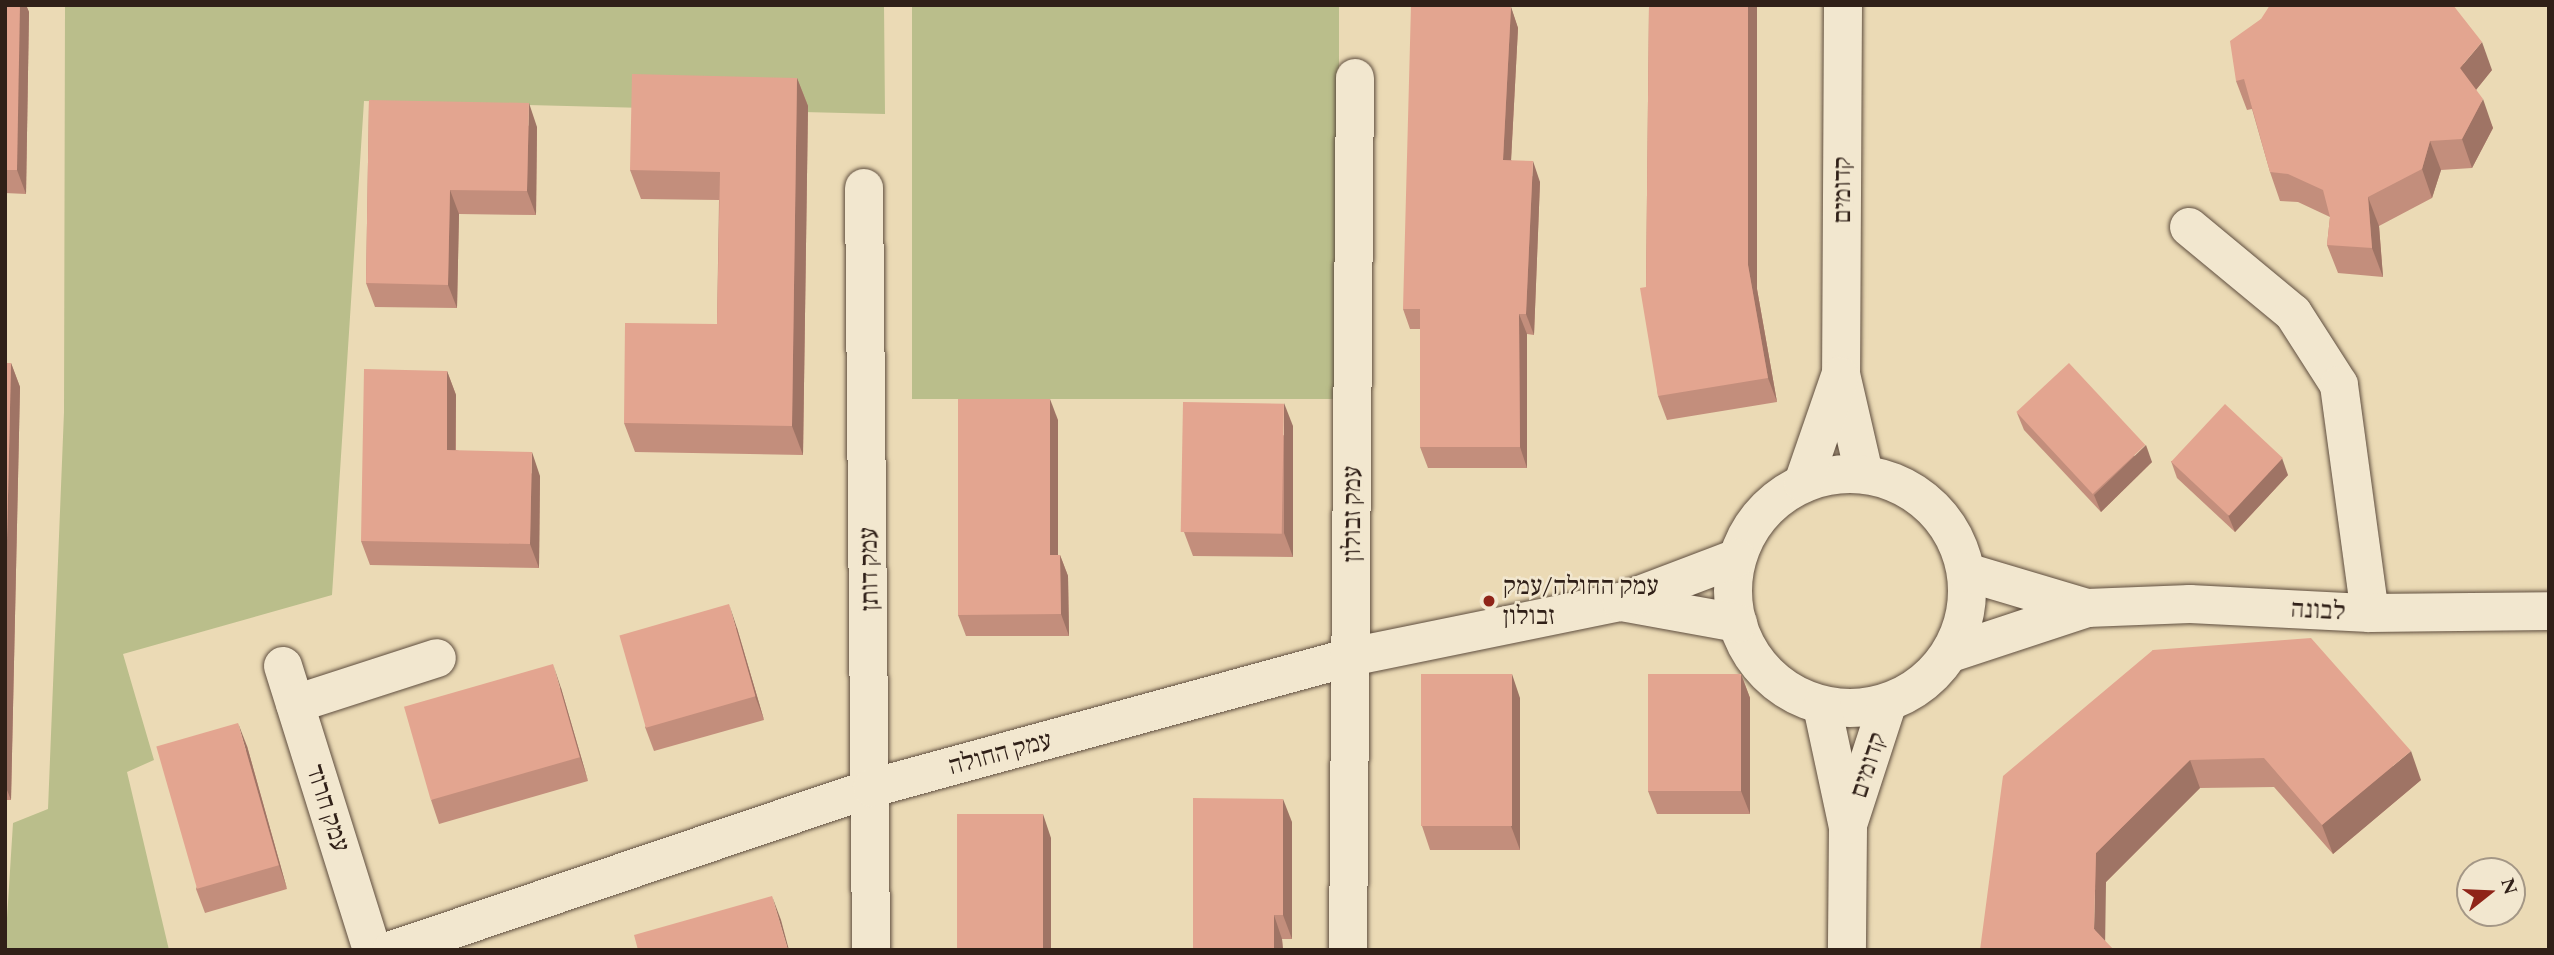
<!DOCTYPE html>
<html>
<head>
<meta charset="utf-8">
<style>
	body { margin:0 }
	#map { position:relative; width:2554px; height:955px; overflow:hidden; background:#ebdab5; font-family:"EB Garamond","Frank Ruhl Libre",serif }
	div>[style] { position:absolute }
	.green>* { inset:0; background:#babe8b; transform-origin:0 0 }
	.roads { filter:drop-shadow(0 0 2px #5f4e3f) drop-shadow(0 0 2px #5f4e3f) }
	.minor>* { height:38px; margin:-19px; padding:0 19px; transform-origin:19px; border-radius:19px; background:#f2e7cf }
	.minor>.ring { margin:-19px; padding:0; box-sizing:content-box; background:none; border:38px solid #f2e7cf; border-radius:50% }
	.wall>* { inset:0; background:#c38e7c }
	.shaded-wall>* { inset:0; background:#9f7465 }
	.building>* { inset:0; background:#e3a590; transform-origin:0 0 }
	.dots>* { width:19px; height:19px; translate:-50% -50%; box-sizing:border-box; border:4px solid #f2e7cf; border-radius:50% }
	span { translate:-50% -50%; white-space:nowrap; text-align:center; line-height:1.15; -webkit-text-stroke:5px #f2e7cf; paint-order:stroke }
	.street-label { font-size:26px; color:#302018 }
	.poi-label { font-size:26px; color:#302018 }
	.left { translate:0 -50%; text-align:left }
	.frame { position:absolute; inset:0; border:7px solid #302018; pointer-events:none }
	.north { position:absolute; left:2456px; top:857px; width:70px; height:70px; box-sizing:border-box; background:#f2e7cf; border:2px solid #a49786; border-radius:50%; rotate:72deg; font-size:19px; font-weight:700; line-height:28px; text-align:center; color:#302018 }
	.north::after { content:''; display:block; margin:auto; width:24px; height:32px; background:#8f2418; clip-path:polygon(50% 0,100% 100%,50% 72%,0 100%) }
</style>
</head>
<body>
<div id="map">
	<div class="green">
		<div style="clip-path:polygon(65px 5px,884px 5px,885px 114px,364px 101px,332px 595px,123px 654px,154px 760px,127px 772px,169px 950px,5px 950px,13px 823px,48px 809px,64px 412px)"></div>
		<div style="left:912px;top:5px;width:427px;height:394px"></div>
	</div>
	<div class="roads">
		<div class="minor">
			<div style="left:1843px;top:5px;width:369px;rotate:90.3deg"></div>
			<div style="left:1841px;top:374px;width:103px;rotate:77deg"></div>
			<div style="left:864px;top:188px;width:762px;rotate:89.47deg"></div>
			<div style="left:2189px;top:227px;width:135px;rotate:39.6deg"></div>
			<div style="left:2293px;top:313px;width:85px;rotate:57.4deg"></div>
			<div style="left:2339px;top:385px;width:230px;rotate:82.3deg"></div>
			<div class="ring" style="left:1733px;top:474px;width:196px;height:196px"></div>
			<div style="left:1803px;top:483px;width:113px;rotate:-70.9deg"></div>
			<div style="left:1966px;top:572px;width:126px;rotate:16.6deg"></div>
			<div style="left:1621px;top:602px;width:119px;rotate:10.2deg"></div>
			<div style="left:1951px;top:653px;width:143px;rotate:-18.3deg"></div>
			<div style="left:2087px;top:608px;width:103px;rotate:-2.2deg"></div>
			<div style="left:2190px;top:604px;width:180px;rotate:2.9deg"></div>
			<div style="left:2370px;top:613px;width:179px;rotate:-0.6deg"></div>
			<div style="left:283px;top:666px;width:298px;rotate:72.6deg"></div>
			<div style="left:295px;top:704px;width:149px;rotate:-17.9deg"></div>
			<div style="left:1822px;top:706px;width:124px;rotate:77.9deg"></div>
			<div style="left:1848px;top:827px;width:123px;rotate:90.5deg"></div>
			<div style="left:1848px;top:825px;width:129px;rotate:-72deg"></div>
			<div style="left:392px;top:950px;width:507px;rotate:-18.65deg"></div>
			<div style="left:872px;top:788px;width:496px;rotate:-15.3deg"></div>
			<div style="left:1350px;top:657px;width:277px;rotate:-11.5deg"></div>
			<div style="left:1621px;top:602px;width:124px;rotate:-20.8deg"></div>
			<div style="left:1348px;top:950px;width:872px;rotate:-89.54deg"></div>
		</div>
	</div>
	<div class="wall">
		<div style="clip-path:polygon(5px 5px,26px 5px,29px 12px,26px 194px,5px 193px)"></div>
		<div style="clip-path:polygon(1649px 5px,1757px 5px,1757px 289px,1777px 402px,1667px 420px,1658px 396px,1646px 287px)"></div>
		<div style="clip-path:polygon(1511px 7px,1518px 28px,1511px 160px,1540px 182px,1534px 335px,1527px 334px,1527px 468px,1428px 468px,1420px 447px,1420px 329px,1410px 329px,1403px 309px)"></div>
		<div style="clip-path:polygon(2261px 19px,2492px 70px,2476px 90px,2493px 128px,2472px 168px,2441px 170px,2432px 198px,2379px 226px,2383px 277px,2338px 273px,2327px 245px,2330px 217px,2298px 202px,2280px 201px,2270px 172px,2252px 109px,2247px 110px,2236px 81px)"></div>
		<div style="clip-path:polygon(797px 78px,808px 106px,803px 455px,635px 452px,624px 423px,717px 324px,719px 200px,641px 199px,630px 170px)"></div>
		<div style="clip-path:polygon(369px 100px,537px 127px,536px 215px,459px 214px,457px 308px,375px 307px,366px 283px)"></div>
		<div style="clip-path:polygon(5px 363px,11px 363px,20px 387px,11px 800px,5px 800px)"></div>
		<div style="clip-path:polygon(447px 371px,456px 395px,456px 450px,540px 476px,539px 568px,370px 565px,361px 541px)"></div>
		<div style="clip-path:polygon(2017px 413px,2152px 462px,2101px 512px,2024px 430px)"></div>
		<div style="clip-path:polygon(1058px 420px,1058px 555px,1060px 555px,1068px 576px,1069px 636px,966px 636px,958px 615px)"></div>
		<div style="clip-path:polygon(1293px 426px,1293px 557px,1193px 556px,1184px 532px)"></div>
		<div style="clip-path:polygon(2171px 461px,2288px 475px,2235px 532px,2177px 478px)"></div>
		<div style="clip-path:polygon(737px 628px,764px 720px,654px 751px,645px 727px)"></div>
		<div style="clip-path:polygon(2153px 650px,2421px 780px,2333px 854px,2274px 787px,2200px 788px,2106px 882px,1980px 950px)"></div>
		<div style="clip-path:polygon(1741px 674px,1750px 698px,1750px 814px,1657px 814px,1648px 791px)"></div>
		<div style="clip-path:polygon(561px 688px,588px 781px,439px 824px,431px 800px)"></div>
		<div style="clip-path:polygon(1520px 698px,1520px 850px,1430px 850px,1422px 826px)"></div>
		<div style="clip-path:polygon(247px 746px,287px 889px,205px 913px,196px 889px)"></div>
		<div style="clip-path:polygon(1292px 822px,1292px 939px,1282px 939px,1283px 950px,1193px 950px)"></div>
	</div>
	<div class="shaded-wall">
		<div style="clip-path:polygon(18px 5px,26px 5px,29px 12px,26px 194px,17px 170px)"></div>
		<div style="clip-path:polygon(1748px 5px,1757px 5px,1757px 289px,1777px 402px,1768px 378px,1748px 265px)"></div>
		<div style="clip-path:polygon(1511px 7px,1518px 28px,1510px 180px,1503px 160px)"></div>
		<div style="clip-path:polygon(2482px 42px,2492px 70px,2471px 96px,2460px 68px)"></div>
		<div style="clip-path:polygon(797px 78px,808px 106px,803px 455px,792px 426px)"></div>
		<div style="clip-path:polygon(2483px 99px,2493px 128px,2472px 168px,2462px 139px)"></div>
		<div style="clip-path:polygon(529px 103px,537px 127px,536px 215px,527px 191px)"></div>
		<div style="clip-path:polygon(2430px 141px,2441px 170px,2432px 198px,2422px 169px)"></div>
		<div style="clip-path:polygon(1533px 161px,1540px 182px,1534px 335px,1526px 314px)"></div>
		<div style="clip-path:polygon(450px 190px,459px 214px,457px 308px,448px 285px)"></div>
		<div style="clip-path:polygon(2368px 197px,2379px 226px,2383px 277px,2372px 248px)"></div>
		<div style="clip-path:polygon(1519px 314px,1527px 334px,1527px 468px,1520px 447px)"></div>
		<div style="clip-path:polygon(11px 363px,20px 387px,11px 800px,5px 785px,5px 630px)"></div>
		<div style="clip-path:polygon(447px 371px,456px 395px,455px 474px,447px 450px)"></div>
		<div style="clip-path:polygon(1050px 399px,1058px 420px,1058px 576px,1050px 555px)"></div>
		<div style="clip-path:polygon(1284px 403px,1293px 426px,1293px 557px,1284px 533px)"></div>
		<div style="clip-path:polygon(2146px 445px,2152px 462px,2101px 512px,2094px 495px)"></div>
		<div style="clip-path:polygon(532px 452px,540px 476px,539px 568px,530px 544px)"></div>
		<div style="clip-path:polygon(2282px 458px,2288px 475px,2235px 532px,2228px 515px)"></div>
		<div style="clip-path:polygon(1060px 555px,1068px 576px,1069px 636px,1061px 614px)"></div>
		<div style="clip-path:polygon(729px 604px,737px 628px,764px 720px,755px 696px)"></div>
		<div style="clip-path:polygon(553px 664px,561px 688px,588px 781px,580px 757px)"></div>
		<div style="clip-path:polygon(1512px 674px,1520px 698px,1520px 850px,1511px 826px)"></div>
		<div style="clip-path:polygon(1741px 674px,1750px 698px,1750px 814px,1741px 791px)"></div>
		<div style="clip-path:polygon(238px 723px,247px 746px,287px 889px,279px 865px)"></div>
		<div style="clip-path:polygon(2411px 751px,2421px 780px,2333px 854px,2322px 825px)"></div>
		<div style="clip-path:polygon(2190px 760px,2200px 788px,2106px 882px,2105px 950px,2094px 929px,2096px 853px)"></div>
		<div style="clip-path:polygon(1283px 799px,1292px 822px,1292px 939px,1283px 915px)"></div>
		<div style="clip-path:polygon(1043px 814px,1051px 838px,1051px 950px,1043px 950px)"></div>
		<div style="clip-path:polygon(772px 896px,781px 920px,789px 950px,788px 950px)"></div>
		<div style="clip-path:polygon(1274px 915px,1282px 939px,1283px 950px,1274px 950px)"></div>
	</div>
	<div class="building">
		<div style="clip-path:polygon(5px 5px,20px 5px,17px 170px,5px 170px)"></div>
		<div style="clip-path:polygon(1411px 5px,1477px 5px,1511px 7px,1503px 160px,1533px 161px,1526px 314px,1519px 314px,1520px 447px,1420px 447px,1420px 309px,1403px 309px)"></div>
		<div style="clip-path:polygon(1649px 5px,1748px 5px,1748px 265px,1768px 378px,1658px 396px,1640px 288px,1646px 287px)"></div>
		<div style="clip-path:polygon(2270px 5px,2453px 5px,2482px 42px,2460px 68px,2483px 99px,2462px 139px,2430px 141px,2422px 169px,2368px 197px,2372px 248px,2327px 245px,2330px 217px,2323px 190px,2288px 174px,2270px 172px,2244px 79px,2236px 81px,2230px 41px,2261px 19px)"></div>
		<div style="clip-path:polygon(632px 74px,797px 78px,792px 426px,624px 423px,625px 323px,717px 324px,720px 172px,630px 170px)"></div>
		<div style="clip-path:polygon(369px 100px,529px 103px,527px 191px,450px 190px,448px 285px,366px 283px)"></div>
		<div style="clip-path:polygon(5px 363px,11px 363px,5px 630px)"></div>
		<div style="left:2069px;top:363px;width:112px;height:72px;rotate:47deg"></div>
		<div style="clip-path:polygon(364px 369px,447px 371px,447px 450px,532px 452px,530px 544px,361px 541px)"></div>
		<div style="clip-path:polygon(958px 399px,1050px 399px,1050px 555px,1060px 555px,1061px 614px,958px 615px)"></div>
		<div style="left:1183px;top:402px;width:101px;height:130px;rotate:1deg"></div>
		<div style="left:2225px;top:404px;width:79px;height:79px;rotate:43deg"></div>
		<div style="left:729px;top:604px;width:96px;height:114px;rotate:74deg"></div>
		<div style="clip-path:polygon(2311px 638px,2411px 751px,2322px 825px,2264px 758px,2190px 760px,2096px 853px,2094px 929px,2114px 950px,1980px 950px,2003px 776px,2153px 650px)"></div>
		<div style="left:553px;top:664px;width:97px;height:155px;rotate:74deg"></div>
		<div style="left:1421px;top:674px;width:91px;height:152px"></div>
		<div style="left:1648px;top:674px;width:93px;height:117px"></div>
		<div style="left:238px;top:723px;width:148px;height:85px;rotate:74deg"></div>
		<div style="clip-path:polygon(1193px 798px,1283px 799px,1283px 915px,1274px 915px,1274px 950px,1193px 950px)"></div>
		<div style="left:957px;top:814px;width:86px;height:136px"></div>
		<div style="clip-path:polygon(772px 896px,788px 950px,638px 950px,634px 935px)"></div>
	</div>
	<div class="dots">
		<div style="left:1489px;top:601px;background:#8f2418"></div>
	</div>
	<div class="street-label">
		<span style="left:1842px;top:190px;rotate:-90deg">קדומים</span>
		<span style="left:1352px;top:514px;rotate:-90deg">עמק זבולון</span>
		<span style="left:869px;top:569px;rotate:-91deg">עמק דותן</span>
		<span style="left:2318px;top:610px;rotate:3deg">לבונה</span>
		<span style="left:1000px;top:753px;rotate:-15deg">עמק החולה</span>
		<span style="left:1868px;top:765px;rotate:-72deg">קדומים</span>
		<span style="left:328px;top:808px;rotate:72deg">עמק חרוד</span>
	</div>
	<div class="poi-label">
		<span class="left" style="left:1503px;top:601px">עמק החולה/עמק<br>זבולון</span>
	</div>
	<div class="frame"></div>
	<div class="north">N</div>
</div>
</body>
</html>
